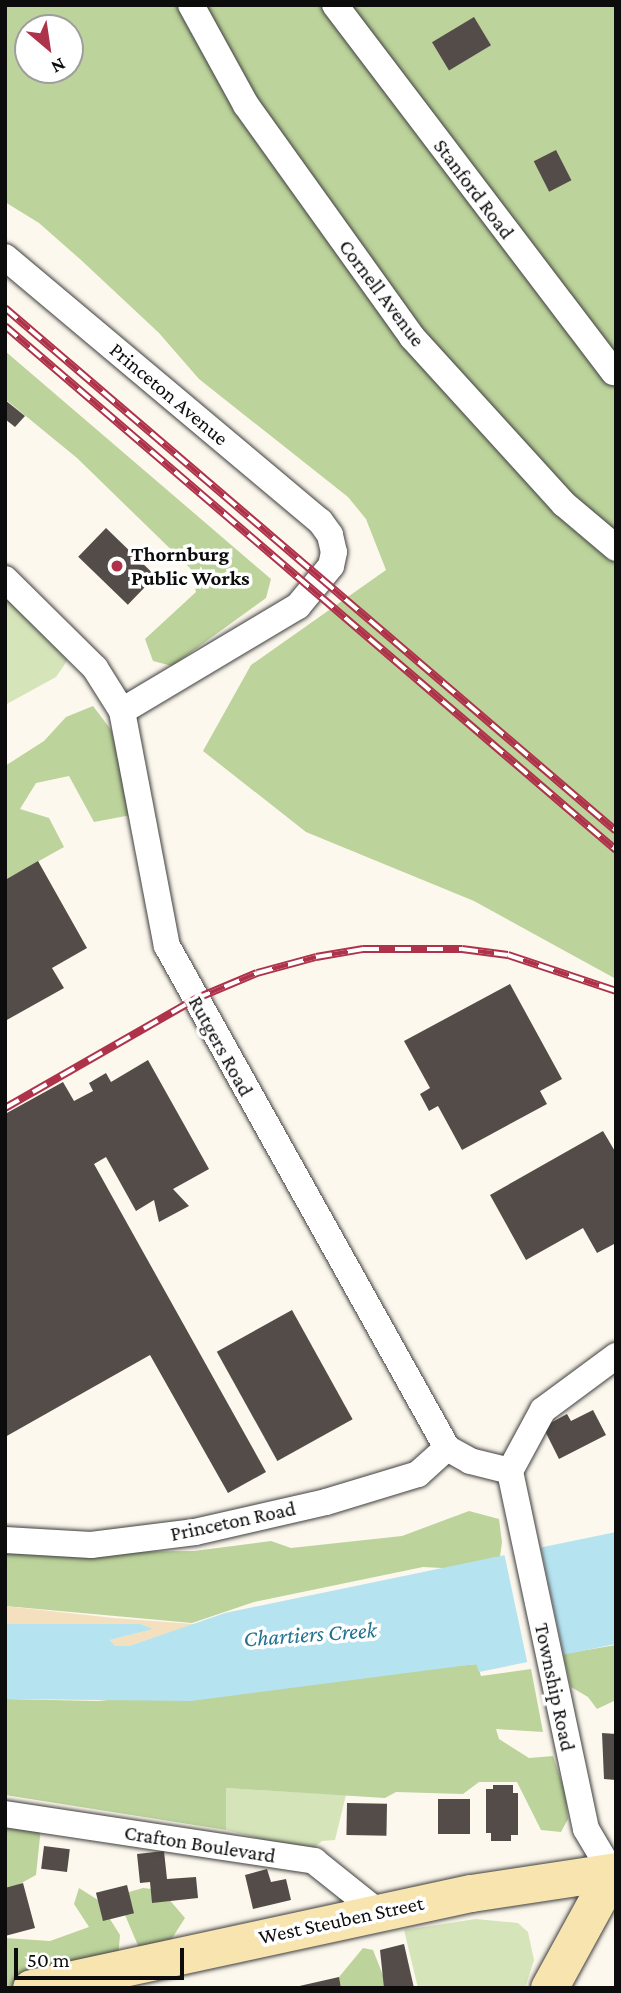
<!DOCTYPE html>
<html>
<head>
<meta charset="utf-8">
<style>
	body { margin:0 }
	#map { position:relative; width:621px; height:1993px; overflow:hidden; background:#fdf8ed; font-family:"Crimson Pro",serif }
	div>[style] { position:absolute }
	.green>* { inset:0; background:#d6e4ba }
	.forest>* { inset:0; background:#bcd39b }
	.sand>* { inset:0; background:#f4e0be }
	.water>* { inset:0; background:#b6e3f0 }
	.pier>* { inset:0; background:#fdf8ed; transform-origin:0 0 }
	.building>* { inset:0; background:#544c49; transform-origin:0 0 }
	.roads { filter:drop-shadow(0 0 2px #3f3f3f) drop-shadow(0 0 2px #3f3f3f) }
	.street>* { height:26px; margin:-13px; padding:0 13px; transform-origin:13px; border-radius:13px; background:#fff }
	.secondary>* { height:37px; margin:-18.5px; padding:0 18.5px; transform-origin:18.5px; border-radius:18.5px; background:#f7e4ae }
	.rail>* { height:8px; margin-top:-4px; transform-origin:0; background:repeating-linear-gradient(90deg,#fff 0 16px,#ae324a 0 32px); box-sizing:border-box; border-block:2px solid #ae324a }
	.dots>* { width:19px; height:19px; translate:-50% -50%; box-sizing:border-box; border:4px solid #fff; border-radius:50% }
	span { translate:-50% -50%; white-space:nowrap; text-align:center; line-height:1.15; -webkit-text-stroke:7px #fff; paint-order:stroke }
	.street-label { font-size:21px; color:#0c0c0c }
	.poi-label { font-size:21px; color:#0c0c0c; font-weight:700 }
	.left { translate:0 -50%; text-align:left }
	.water-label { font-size:23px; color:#227191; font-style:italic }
	.frame { position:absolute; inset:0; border:7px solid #0c0c0c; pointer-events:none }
	.north { position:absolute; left:14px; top:14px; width:70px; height:70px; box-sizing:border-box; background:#fff; border:2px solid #9e9e9e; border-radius:50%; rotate:151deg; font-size:19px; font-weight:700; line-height:28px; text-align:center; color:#0c0c0c }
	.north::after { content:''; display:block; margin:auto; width:24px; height:32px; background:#ae324a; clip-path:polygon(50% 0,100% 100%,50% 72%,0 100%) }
	.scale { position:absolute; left:14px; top:1948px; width:170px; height:32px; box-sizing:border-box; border:4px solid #0c0c0c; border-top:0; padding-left:9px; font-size:21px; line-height:24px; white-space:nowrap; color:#0c0c0c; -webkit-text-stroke:5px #fff; paint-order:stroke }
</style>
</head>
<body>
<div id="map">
	<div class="green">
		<div style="clip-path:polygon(5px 594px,66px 651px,67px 661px,56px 677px,5px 705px)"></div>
		<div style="clip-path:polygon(226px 1788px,346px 1795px,335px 1840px,322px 1841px,310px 1851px,226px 1830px)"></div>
		<div style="clip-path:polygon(476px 1919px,518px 1923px,528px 1932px,534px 1960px,525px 1988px,418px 1988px,404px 1930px)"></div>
	</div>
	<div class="forest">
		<div style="clip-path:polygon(evenodd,5px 5px,616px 5px,616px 979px,474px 901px,306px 832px,203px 751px,251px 665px,386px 570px,366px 519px,348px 497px,199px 379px,159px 333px,81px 260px,39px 223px,5px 202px,5px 5px,28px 28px,70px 28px,70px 70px,28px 70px,28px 28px)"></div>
		<div style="clip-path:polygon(5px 351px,271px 579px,266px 598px,172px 666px,153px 661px,145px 639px,196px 592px,190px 568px,77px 458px,5px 399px)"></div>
		<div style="clip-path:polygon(93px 706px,112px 731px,131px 815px,94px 822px,69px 776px,36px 783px,20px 809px,49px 818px,64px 847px,5px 880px,5px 766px,44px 741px,66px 717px)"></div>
		<div style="clip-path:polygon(469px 1511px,499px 1519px,502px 1542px,498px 1571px,423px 1567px,254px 1602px,192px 1623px,5px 1606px,5px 1553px,194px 1551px,271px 1541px,291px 1548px,402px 1536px)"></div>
		<div style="clip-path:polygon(616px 1645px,616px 1700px,597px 1709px,588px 1697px,571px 1687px,563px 1654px)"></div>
		<div style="clip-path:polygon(477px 1664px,481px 1676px,531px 1669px,543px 1732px,496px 1729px,499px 1739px,529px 1758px,553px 1756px,565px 1792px,568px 1819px,561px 1832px,541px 1830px,517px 1782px,479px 1782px,463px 1794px,396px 1792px,385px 1798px,226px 1788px,226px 1830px,5px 1795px,5px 1699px,98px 1701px)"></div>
		<div style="clip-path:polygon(5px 1809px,41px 1827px,36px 1875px,5px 1892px)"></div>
		<div style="clip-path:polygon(79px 1888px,98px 1900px,120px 1935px,118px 1958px,56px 1988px,5px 1988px,5px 1938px,50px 1941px,89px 1927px,74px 1904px)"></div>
		<div style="clip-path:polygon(143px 1888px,161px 1890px,185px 1918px,169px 1943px,139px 1948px,125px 1915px,129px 1892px)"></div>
		<div style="clip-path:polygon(363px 1948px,373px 1950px,388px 1988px,341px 1988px,339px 1977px)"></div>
	</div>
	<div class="sand">
		<div style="clip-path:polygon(5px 1606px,114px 1618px,194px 1624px,129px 1646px,115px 1646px,110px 1640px,152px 1629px,141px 1624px,5px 1624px)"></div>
	</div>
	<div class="water">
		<div style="clip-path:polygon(616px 1532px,616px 1644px,479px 1672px,476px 1664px,191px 1701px,5px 1699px,5px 1624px,141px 1624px,153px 1629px,110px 1640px,115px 1646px,129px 1646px,225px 1613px)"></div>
	</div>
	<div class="pier">
		<div style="left:540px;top:1544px;width:116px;height:37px;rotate:78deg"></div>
	</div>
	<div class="building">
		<div style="left:474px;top:17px;width:33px;height:49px;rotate:59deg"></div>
		<div style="left:556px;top:150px;width:34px;height:25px;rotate:63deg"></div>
		<div style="clip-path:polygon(5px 400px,25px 416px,15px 427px,5px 419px)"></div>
		<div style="left:106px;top:528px;width:69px;height:40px;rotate:44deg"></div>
		<div style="clip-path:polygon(38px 861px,87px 948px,52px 968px,64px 988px,5px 1021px,5px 880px)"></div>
		<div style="clip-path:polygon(510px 984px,562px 1079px,540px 1091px,547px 1104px,462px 1150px,438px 1106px,429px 1111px,420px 1094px,430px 1088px,404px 1041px)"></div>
		<div style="clip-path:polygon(148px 1060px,209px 1169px,173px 1189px,189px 1206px,159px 1222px,154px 1200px,136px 1211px,106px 1157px,94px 1164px,266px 1472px,228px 1493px,150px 1355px,5px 1437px,5px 1114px,63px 1082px,74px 1101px,93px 1091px,89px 1083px,106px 1073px,111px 1082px)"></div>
		<div style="clip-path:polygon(603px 1131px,616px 1153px,616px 1243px,597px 1253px,583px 1228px,526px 1260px,490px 1195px)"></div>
		<div style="left:292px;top:1310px;width:125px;height:86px;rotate:61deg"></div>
		<div style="clip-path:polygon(593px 1410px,606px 1435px,559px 1459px,543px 1427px,567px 1414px,571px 1421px)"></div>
		<div style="clip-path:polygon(602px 1733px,616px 1734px,616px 1780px,604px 1779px)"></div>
		<div style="clip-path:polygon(493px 1785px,513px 1785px,513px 1793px,518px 1793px,518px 1835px,511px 1835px,511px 1841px,491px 1841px,491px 1833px,486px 1833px,486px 1789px,493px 1789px)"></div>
		<div style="left:438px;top:1799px;width:32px;height:35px"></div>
		<div style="left:347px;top:1803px;width:40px;height:32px;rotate:1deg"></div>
		<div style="left:44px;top:1846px;width:26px;height:23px;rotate:7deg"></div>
		<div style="clip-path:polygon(164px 1851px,167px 1879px,196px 1877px,198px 1898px,152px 1903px,150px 1882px,140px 1883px,137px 1854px)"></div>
		<div style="clip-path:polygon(267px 1869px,271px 1882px,286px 1879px,291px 1900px,253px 1909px,245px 1875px)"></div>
		<div style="clip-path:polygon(23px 1883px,35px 1928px,5px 1936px,5px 1888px)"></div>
		<div style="left:127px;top:1885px;width:29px;height:32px;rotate:76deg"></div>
		<div style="clip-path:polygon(404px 1944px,414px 1988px,384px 1988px,380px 1950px)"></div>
		<div style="clip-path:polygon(339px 1977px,341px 1988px,295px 1988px,295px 1987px)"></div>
	</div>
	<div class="roads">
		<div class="street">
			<div style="left:191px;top:5px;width:114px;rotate:61.2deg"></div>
			<div style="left:246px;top:105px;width:285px;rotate:54.4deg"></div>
			<div style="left:412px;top:337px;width:226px;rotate:47.7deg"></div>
			<div style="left:564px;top:504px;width:68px;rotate:40.2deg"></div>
			<div style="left:335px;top:5px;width:461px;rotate:52.8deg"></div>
			<div style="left:5px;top:257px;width:411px;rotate:40deg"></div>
			<div style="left:320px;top:521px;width:17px;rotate:54deg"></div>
			<div style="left:330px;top:535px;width:17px;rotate:77deg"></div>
			<div style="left:334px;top:552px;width:14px;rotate:102deg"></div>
			<div style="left:331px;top:566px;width:52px;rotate:129.5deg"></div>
			<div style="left:298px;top:606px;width:205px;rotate:149.2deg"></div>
			<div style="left:5px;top:579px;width:127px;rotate:44.7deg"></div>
			<div style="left:95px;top:668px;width:51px;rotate:57.9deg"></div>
			<div style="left:122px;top:711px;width:239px;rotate:79.2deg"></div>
			<div style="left:167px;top:946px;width:575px;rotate:60.85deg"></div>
			<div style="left:447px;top:1448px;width:26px;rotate:29deg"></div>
			<div style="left:470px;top:1461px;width:41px;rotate:14deg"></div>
			<div style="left:5px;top:1540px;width:86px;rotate:3.3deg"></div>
			<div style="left:91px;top:1545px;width:105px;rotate:-7.1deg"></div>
			<div style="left:195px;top:1532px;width:134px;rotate:-12.9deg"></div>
			<div style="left:326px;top:1502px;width:96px;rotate:-16.9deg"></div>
			<div style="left:418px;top:1474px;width:39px;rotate:-42deg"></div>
			<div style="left:5px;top:1814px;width:313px;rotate:8.6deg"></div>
			<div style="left:314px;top:1861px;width:82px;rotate:38.6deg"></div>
			<div style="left:612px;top:1873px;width:51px;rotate:-120.6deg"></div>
			<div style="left:586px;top:1829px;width:366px;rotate:-102deg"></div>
			<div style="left:510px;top:1471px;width:69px;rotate:-61.6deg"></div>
			<div style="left:543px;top:1410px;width:91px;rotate:-36.5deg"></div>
		</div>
		<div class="secondary">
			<div style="left:31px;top:1988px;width:450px;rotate:-12.2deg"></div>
			<div style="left:471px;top:1893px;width:147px;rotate:-8.6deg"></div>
			<div style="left:549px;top:1988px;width:131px;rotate:-61.3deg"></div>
		</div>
	</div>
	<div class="rail">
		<div style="left:5px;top:308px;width:804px;rotate:40.56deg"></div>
		<div style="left:5px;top:326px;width:805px;rotate:40.62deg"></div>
		<div style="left:5px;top:1108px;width:219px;rotate:-29.8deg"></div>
		<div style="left:195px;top:999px;width:67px;rotate:-22.8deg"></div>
		<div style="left:257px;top:973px;width:61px;rotate:-15.2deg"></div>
		<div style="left:316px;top:957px;width:48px;rotate:-9.7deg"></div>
		<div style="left:363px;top:949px;width:99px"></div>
		<div style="left:462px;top:949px;width:46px;rotate:7.4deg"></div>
		<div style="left:508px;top:955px;width:114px;rotate:18.4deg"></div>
	</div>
	<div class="dots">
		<div style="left:117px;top:566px;background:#ae324a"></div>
	</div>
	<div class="street-label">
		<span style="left:474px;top:189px;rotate:53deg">Stanford Road</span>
		<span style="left:382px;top:293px;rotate:53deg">Cornell Avenue</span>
		<span style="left:169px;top:394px;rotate:40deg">Princeton Avenue</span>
		<span style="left:221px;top:1046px;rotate:61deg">Rutgers Road</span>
		<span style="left:233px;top:1521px;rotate:-12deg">Princeton Road</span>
		<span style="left:555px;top:1687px;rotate:78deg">Township Road</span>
		<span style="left:200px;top:1844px;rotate:9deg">Crafton Boulevard</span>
		<span style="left:341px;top:1920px;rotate:-12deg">West Steuben Street</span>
	</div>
	<div class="poi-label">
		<span class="left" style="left:131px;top:566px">Thornburg<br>Public Works</span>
	</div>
	<div class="water-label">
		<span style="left:310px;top:1634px;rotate:-4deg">Chartiers Creek</span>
	</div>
	<div class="frame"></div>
	<div class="north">N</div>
	<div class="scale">50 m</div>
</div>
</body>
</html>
